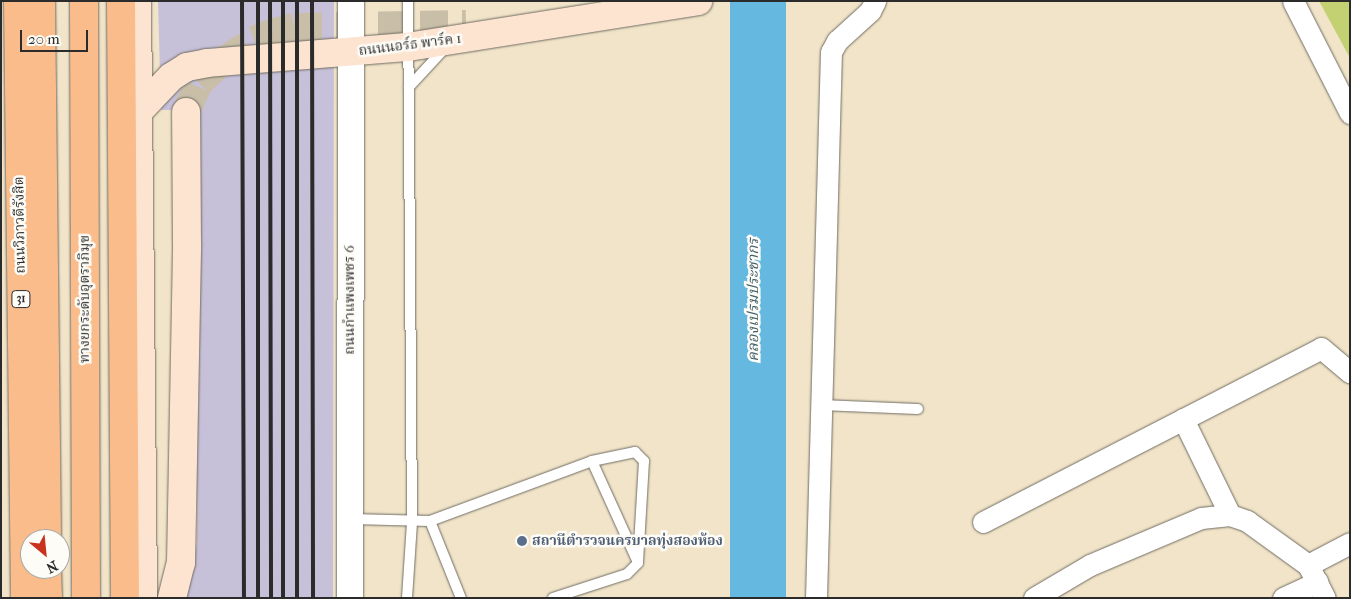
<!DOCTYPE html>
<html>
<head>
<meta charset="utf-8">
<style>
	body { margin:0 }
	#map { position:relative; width:1351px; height:599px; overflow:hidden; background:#f1e4c9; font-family:"IM FELL French Canon","Noto Serif Thai",serif }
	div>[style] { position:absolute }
	.industrial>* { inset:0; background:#c7c0d9 }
	.green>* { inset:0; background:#c3d173 }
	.water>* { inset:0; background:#65b9e1; transform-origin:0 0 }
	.secondary-tunnel>* { height:28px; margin-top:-14px; transform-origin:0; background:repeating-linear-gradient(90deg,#c9bfa9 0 28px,transparent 0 42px) }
	.roads { filter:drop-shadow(0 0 1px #706c62) drop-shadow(0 0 1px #706c62) }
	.service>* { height:10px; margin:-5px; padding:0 5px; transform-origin:5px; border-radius:5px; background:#fff }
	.minor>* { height:21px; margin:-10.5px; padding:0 10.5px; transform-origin:10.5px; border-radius:10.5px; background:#fff }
	.tertiary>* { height:26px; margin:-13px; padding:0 13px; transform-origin:13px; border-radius:13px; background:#fff }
	.secondary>* { height:28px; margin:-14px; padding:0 14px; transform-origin:14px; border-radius:14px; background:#fde4d1 }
	.trunk>* { height:28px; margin:-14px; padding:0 14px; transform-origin:14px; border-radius:14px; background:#fabc8b }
	.motorway>* { height:28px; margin:-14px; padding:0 14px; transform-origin:14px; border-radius:14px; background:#fabc8b }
	.rail>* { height:4px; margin:-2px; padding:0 2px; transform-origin:2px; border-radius:2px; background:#2b2b2b }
	.dots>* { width:14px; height:14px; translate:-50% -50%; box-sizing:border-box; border:2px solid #fdfcf7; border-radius:50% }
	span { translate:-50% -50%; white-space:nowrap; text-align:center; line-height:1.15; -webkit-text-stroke:5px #fdfcf7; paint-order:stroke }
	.shield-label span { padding:1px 4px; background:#fdfcf7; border:1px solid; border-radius:4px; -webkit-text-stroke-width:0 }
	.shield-label { font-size:12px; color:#2b2b2b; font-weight:700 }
	.street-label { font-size:14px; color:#2b2b2b }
	.service-label { font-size:14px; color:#4e5e75; font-weight:700 }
	.left { translate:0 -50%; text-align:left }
	.water-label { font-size:15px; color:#3f5d6b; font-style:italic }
	.frame { position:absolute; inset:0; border:2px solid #2b2b2b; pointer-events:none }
	.north { position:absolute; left:20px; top:529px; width:50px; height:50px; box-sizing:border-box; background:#fdfcf7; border:1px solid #a9a8a5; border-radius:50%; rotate:152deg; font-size:14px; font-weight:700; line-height:20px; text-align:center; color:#2b2b2b }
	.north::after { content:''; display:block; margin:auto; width:18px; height:22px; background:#c8321e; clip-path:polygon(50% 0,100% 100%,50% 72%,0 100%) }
	.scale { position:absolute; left:20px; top:30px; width:68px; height:22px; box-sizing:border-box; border:2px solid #2b2b2b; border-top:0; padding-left:6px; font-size:15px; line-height:18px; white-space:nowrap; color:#2b2b2b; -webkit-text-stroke:4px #fdfcf7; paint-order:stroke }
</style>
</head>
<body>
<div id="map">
	<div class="industrial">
		<div style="clip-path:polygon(158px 1px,334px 1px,333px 598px,185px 598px,197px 544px,196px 110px,161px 110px)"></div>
	</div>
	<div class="green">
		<div style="clip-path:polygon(1319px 1px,1350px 1px,1350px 58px)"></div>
	</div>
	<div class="water">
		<div style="left:730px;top:1px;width:56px;height:597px"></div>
	</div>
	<div class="secondary-tunnel">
		<div style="left:186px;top:112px;width:32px;rotate:-66deg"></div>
		<div style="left:199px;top:83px;width:33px;rotate:-43deg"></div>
		<div style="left:223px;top:61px;width:37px;rotate:-34deg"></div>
		<div style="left:254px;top:40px;width:22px;rotate:-22deg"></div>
		<div style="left:274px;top:32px;width:21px;rotate:-14deg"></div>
		<div style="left:294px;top:27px;width:172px;rotate:-1deg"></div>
	</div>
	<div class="roads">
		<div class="service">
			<div style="left:409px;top:87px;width:54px;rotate:-47.2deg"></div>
			<div style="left:820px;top:405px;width:98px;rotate:2.3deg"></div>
			<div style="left:592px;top:461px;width:109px;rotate:65.6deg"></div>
			<div style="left:351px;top:519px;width:79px;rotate:1.5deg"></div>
			<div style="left:430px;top:521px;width:173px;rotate:-20.3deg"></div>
			<div style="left:592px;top:461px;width:44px;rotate:-11.8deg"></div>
			<div style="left:635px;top:452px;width:13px;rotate:45deg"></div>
			<div style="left:644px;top:461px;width:102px;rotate:93.4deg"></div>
			<div style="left:638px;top:563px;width:16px;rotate:135deg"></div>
			<div style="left:627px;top:574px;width:78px;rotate:162deg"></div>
			<div style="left:430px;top:521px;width:83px;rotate:68.1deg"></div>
			<div style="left:407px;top:598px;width:75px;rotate:-86.2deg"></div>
			<div style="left:412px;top:523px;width:522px;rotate:-90.44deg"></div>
		</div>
		<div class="minor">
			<div style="left:1293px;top:1px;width:126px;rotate:63deg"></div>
			<div style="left:1183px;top:419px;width:107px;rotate:63.9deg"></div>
			<div style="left:983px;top:522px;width:380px;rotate:-27.2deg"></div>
			<div style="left:1321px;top:348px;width:38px;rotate:40deg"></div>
			<div style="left:1308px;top:565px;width:47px;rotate:-27.6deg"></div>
			<div style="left:816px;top:598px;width:546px;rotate:-88.43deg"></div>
			<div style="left:831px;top:52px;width:13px;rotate:-61deg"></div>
			<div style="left:837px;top:41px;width:45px;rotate:-42.3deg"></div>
			<div style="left:870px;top:11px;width:11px;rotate:-63deg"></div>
			<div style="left:1034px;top:598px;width:65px;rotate:-30.5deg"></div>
			<div style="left:1090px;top:565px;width:121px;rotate:-22.9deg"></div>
			<div style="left:1201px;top:518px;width:29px;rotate:-6deg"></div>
			<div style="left:1230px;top:515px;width:18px;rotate:19deg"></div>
			<div style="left:1247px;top:521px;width:75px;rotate:35.8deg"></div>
			<div style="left:1308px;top:565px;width:37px;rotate:63deg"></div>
			<div style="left:1283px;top:598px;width:38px;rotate:-25deg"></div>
		</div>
		<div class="tertiary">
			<div style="left:350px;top:598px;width:597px;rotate:-89.9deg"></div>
		</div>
		<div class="secondary">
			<div style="left:137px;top:1px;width:597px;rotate:89.42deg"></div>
			<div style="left:138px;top:112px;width:48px;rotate:-46.7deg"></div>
			<div style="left:171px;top:77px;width:19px;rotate:-32deg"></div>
			<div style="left:187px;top:67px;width:20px;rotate:-11deg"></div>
			<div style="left:207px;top:63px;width:202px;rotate:-4.6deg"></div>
			<div style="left:408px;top:47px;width:294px;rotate:-9deg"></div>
			<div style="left:172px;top:598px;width:36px;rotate:-76deg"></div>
			<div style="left:181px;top:563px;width:320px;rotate:-88.9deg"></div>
			<div style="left:187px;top:243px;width:131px;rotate:-90.4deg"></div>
		</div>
		<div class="trunk">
			<div style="left:18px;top:1px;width:597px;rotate:89.33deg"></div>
			<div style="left:121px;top:1px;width:597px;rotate:89.62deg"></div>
		</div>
		<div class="motorway">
			<div style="left:41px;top:1px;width:538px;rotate:89.36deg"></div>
			<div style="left:84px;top:1px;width:597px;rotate:89.81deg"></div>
			<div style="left:47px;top:569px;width:29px;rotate:88deg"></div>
		</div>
	</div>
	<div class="rail">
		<div style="left:242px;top:1px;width:597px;rotate:89.81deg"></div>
		<div style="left:258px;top:1px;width:597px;rotate:90deg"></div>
		<div style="left:270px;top:1px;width:597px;rotate:89.9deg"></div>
		<div style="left:312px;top:1px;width:597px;rotate:89.9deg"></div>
		<div style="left:283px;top:598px;width:597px;rotate:-90deg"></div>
		<div style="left:297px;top:598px;width:597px;rotate:-90deg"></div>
	</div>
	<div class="dots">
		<div style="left:522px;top:541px;background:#5c6f8a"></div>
	</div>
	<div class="shield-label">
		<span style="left:21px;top:299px">31</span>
	</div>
	<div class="street-label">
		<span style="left:410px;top:45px;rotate:-7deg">ถนนนอร์ธ พาร์ค 1</span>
		<span style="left:20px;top:225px;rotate:-91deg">ถนนวิภาวดีรังสิต</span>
		<span style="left:85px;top:299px;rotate:-90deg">ทางยกระดับอุตราภิมุข</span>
		<span style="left:350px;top:300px;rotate:-90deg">ถนนกำแพงเพชร 6</span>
	</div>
	<div class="service-label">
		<span class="left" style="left:532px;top:541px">สถานีตำรวจนครบาลทุ่งสองห้อง</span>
	</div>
	<div class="water-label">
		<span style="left:754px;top:300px;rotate:-90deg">คลองเปรมประชากร</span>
	</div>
	<div class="frame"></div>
	<div class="north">N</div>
	<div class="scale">20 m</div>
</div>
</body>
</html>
